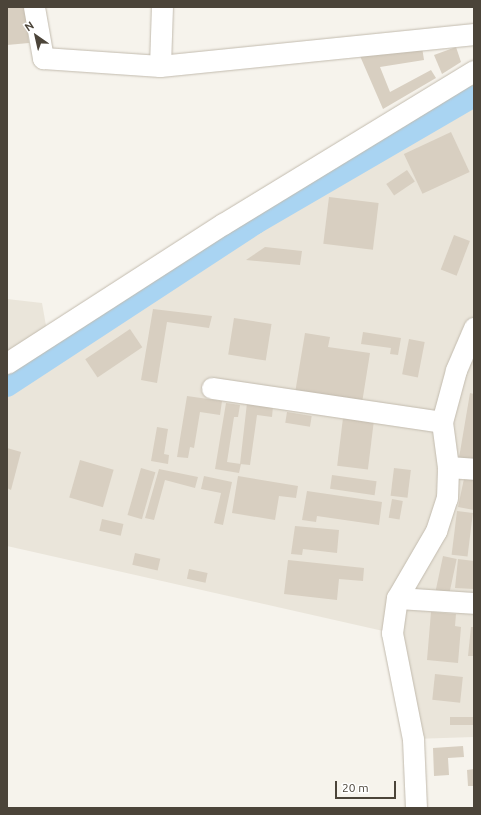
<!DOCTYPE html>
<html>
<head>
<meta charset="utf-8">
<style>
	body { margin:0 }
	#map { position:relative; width:481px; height:815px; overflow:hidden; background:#f6f3ec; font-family:Ubuntu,sans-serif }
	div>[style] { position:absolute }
	.residential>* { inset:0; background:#eae5da }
	.canal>* { height:22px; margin:-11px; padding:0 11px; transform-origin:11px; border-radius:11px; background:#a9d4f2 }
	.building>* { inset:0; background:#d8cfc1; transform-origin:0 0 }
	.roads { filter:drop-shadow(0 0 1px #c2bbae) drop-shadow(0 0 1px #c2bbae) }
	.minor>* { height:21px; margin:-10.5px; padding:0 10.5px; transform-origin:10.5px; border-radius:10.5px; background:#fff }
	span { translate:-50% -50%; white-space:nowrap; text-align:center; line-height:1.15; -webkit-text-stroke:3px #fff; paint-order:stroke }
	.frame { position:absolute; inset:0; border:8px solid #4b4439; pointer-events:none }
	.north { position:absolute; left:16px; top:16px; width:40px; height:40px; -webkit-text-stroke:3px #fff; paint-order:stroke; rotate:326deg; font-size:11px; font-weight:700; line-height:16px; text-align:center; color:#4b4439 }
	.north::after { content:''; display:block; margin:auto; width:14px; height:18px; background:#4b4439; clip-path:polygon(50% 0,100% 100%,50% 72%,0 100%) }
	.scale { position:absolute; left:335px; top:781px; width:61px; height:18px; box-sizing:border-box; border:2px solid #4b4439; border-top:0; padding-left:5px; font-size:12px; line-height:14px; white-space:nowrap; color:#4b4439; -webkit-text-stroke:3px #fff; paint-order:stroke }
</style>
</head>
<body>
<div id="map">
	<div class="residential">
		<div style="clip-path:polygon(474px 71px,474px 737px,413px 739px,392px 633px,7px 546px,7px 299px,42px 303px,48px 337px)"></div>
	</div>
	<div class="canal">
		<div style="left:7px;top:386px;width:298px;rotate:-33.2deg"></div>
		<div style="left:256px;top:223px;width:252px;rotate:-30.2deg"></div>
	</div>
	<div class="building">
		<div style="clip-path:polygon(7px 7px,25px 7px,29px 43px,7px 45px)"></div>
		<div style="clip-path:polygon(422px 47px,424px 60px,380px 67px,390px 92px,431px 70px,436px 78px,383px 109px,360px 56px)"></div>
		<div style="clip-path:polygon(456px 47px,461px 62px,442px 74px,434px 55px)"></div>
		<div style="left:451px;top:132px;width:44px;height:52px;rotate:65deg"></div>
		<div style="left:407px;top:170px;width:14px;height:25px;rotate:56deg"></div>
		<div style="left:329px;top:197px;width:50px;height:47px;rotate:7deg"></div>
		<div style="left:454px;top:235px;width:17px;height:37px;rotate:21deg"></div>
		<div style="clip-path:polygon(265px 247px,302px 251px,300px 265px,246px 260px)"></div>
		<div style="clip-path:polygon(153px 309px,212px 316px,209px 328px,167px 322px,157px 383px,141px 380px)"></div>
		<div style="left:234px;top:318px;width:38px;height:37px;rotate:9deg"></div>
		<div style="left:130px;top:329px;width:22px;height:54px;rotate:56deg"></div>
		<div style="clip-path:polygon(363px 332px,401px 338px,398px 355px,390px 354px,391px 348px,361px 344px)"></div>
		<div style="clip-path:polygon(305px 333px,330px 337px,328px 347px,370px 353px,362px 403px,295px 393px)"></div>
		<div style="left:409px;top:339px;width:16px;height:36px;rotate:11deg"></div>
		<div style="clip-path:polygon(470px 393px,474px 394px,474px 460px,459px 458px)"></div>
		<div style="clip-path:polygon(187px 396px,222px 401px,220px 415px,200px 412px,194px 448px,190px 447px,188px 458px,177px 457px)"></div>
		<div style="clip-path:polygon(226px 403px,240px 405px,238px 417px,234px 417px,227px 462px,241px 464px,239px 473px,215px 469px)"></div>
		<div style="clip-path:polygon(247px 403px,273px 406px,272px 417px,257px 415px,250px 465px,240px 464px)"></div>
		<div style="left:287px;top:412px;width:25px;height:11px;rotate:9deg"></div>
		<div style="left:343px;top:418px;width:31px;height:48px;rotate:7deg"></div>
		<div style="clip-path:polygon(157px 427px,168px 429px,164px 454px,169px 455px,168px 464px,151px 461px)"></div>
		<div style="clip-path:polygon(7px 448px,21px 452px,11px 490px,7px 488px)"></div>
		<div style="left:80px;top:460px;width:35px;height:39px;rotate:16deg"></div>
		<div style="left:141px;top:468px;width:15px;height:49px;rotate:16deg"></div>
		<div style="left:394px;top:468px;width:17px;height:28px;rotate:7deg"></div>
		<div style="clip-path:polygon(159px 469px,198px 477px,195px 488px,165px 480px,154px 520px,145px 518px)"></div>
		<div style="clip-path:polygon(465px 474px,474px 475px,474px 510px,458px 507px)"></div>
		<div style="left:332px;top:475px;width:45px;height:14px;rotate:8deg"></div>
		<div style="clip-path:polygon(204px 476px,232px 482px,223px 525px,214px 523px,221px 493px,201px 489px)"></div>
		<div style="clip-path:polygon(238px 476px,298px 486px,296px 498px,279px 496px,275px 520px,232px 513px)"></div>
		<div style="clip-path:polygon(307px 491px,382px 502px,379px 525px,317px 516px,316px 522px,302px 520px)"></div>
		<div style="left:392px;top:499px;width:11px;height:19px;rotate:10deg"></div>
		<div style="left:457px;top:511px;width:16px;height:44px;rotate:7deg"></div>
		<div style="left:102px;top:519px;width:22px;height:12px;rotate:13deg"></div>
		<div style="clip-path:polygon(295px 526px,339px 530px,337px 553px,303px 549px,302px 555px,291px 554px)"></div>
		<div style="left:135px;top:553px;width:26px;height:12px;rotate:13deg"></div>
		<div style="left:443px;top:556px;width:14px;height:39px;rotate:12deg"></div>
		<div style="clip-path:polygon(458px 559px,474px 561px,474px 589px,455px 588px)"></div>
		<div style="clip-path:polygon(288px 560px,364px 568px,363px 581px,339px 579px,337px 600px,284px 594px)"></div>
		<div style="left:189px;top:569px;width:19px;height:10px;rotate:12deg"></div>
		<div style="clip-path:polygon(431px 612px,456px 614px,455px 626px,461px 627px,458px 663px,427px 660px)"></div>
		<div style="clip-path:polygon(471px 627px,474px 627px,474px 656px,468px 656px)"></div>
		<div style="left:435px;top:674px;width:28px;height:26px;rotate:6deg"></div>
		<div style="left:474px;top:717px;width:8px;height:24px;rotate:90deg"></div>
		<div style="clip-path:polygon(463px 746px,464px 757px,448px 758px,449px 775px,434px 776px,433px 748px)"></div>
		<div style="clip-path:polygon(474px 769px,474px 786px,468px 786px,467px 770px)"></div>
	</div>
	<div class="roads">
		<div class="minor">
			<div style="left:34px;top:7px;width:52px;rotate:80deg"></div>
			<div style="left:43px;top:58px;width:117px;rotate:3.9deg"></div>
			<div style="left:160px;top:66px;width:316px;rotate:-5.8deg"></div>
			<div style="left:160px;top:66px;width:59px;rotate:-88.1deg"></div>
			<div style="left:7px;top:363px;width:257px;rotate:-32.8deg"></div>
			<div style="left:223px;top:224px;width:294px;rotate:-31.4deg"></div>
			<div style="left:212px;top:388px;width:232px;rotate:8.4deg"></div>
			<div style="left:448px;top:467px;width:26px;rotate:4deg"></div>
			<div style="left:397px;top:598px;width:77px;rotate:3.7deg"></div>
			<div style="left:416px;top:808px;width:69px;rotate:-92.5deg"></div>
			<div style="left:413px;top:739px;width:108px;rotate:-101.2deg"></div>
			<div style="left:392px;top:633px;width:35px;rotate:-82deg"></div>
			<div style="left:397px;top:598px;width:78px;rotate:-59.8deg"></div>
			<div style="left:436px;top:531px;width:35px;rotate:-72deg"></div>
			<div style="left:447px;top:498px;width:31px;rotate:-88deg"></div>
			<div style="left:448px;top:467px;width:45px;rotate:-97.6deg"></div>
			<div style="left:442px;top:422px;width:54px;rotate:-74.9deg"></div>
			<div style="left:456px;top:370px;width:46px;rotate:-66.8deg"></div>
		</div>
	</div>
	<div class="frame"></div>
	<div class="north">N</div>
	<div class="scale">20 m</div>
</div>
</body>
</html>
